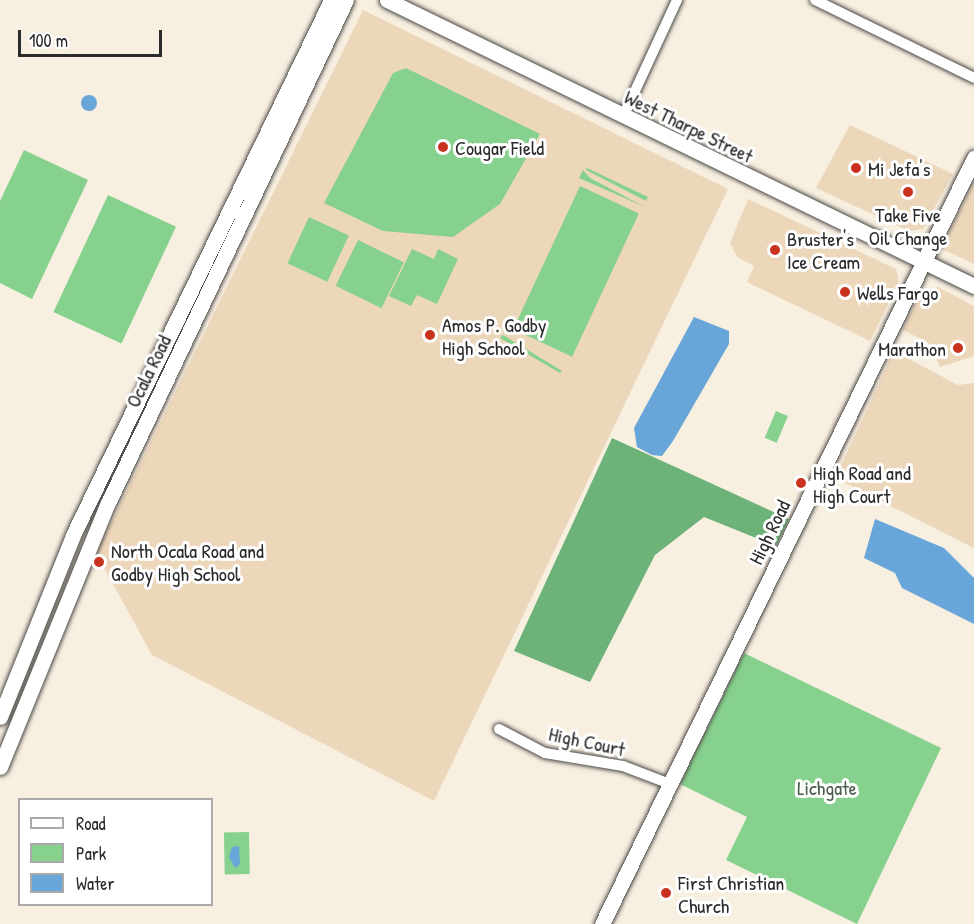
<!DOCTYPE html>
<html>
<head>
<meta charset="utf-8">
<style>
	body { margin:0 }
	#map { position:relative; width:974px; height:924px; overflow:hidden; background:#f7efe0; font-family:"Patrick Hand",sans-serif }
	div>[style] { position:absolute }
	.built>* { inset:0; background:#edd7bb }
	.green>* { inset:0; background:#87d18e; transform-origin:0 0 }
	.forest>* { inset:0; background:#6db379 }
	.water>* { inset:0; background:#68a6da }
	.round { border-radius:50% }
	.roads { filter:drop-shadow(0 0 2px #4a4846) drop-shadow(0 0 2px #4a4846) }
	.street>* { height:10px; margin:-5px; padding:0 5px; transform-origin:5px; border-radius:5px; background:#fff }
	.secondary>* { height:15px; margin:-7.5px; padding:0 7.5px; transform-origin:7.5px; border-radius:7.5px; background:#fff }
	.dots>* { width:16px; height:16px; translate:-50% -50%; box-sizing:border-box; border:3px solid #fff; border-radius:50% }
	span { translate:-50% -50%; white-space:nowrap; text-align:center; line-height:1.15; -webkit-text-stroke:6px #fff; paint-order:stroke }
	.street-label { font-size:20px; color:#2b2b2b }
	.poi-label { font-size:20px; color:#2b2b2b }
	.left { translate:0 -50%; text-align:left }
	.right { translate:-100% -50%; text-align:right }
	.park-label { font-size:20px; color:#475d49 }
	.legend { position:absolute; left:18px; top:798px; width:195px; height:108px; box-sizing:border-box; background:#fff; border:2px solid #aaa; margin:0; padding:8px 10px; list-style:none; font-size:18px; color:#2b2b2b }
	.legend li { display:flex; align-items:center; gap:12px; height:30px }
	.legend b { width:30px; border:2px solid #aaa }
	.scale { position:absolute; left:18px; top:30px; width:144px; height:27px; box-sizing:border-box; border:3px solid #2b2b2b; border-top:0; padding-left:8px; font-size:18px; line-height:21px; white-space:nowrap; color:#2b2b2b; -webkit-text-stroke:4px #fff; paint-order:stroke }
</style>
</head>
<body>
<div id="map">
	<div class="built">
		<div style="clip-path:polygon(363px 10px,728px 189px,434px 801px,152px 655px,96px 553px)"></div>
		<div style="clip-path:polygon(850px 125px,953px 174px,923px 229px,909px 231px,816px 188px)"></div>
		<div style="clip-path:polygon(974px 181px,974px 264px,942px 249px)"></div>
		<div style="clip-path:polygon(748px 199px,896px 269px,899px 282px,870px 341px,747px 282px,754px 266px,737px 257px,730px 243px)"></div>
		<div style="clip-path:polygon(938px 287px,974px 306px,974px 356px,940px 367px,929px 343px,903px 330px,920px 293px)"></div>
		<div style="clip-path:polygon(894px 351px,958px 385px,974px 383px,974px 548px,835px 478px)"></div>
	</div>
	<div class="green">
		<div style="clip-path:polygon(406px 68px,540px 134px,500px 204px,453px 237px,383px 231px,324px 203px,393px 73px)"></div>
		<div style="clip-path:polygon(24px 150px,88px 180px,32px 299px,0 283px,0 201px)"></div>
		<div style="clip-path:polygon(587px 168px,648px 197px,646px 201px,586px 170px)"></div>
		<div style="clip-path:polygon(583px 170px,590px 178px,645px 207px,579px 178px)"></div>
		<div style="left:580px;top:186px;width:65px;height:158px;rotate:25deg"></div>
		<div style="left:108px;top:195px;width:75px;height:129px;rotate:25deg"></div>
		<div style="left:309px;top:217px;width:44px;height:51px;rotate:25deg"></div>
		<div style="left:358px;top:240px;width:51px;height:51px;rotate:26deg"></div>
		<div style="clip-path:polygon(412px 249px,434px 259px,438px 249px,458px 259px,437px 304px,417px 295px,411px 306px,389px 296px)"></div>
		<div style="clip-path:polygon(503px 335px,562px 371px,560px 373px,500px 338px)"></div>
		<div style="left:776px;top:411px;width:13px;height:29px;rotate:23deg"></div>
		<div style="clip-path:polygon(744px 653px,941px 748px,857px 924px,726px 860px,747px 817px,680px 784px)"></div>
		<div style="left:249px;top:832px;width:42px;height:25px;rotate:89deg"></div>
	</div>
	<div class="forest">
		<div style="clip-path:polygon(612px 438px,789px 519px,776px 546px,704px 517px,655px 555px,590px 682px,514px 651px)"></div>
	</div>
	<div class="water">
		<div class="round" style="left:81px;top:95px;width:16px;height:16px"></div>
		<div style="clip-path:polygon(694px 317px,729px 331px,729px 344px,673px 441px,662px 456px,652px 455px,637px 447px,634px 428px)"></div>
		<div style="clip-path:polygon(875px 519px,944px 548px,974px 578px,974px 624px,902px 588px,895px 573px,864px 558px)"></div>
		<div style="clip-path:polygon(239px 846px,240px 864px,235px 868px,229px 857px,232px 847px)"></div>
	</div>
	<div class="roads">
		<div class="street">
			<div style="left:815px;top:0;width:177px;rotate:26.1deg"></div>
			<div style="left:623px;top:117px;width:129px;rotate:-65.2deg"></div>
			<div style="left:499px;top:729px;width:52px;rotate:27.6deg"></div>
			<div style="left:545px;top:753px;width:79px;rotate:9.5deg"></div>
			<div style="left:623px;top:766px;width:50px;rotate:21deg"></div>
		</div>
		<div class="secondary">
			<div style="left:387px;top:0;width:653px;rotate:25.98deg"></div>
			<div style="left:0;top:717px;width:196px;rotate:-68.1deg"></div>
			<div style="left:73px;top:535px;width:594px;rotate:-64.25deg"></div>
			<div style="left:0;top:767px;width:285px;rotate:-67.8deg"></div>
			<div style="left:108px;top:503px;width:556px;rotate:-64.68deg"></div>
			<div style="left:602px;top:924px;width:852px;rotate:-64.1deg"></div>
		</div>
	</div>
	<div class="dots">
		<div style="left:443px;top:147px;background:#c8321e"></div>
		<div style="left:856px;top:168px;background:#c8321e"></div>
		<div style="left:908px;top:192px;background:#c8321e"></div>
		<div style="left:775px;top:250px;background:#c8321e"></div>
		<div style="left:845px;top:292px;background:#c8321e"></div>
		<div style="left:430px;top:335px;background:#c8321e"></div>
		<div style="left:958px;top:348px;background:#c8321e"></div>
		<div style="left:801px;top:483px;background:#c8321e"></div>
		<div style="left:99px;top:562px;background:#c8321e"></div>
		<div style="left:666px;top:893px;background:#c8321e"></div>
	</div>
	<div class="street-label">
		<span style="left:689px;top:126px;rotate:26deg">West Tharpe Street</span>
		<span style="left:148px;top:371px;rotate:-64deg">Ocala Road</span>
		<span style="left:769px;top:532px;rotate:-64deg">High Road</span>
		<span style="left:587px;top:741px;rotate:12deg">High Court</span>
	</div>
	<div class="poi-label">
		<span class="left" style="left:455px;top:147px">Cougar Field</span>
		<span class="left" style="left:868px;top:168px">Mi Jefa's</span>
		<span style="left:908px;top:226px">Take Five<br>Oil Change</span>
		<span class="left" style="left:787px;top:250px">Bruster's<br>Ice Cream</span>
		<span class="left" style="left:857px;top:292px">Wells Fargo</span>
		<span class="left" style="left:442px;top:336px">Amos P. Godby<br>High School</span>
		<span class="right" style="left:946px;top:348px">Marathon</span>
		<span class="left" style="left:813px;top:484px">High Road and<br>High Court</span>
		<span class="left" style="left:111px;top:562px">North Ocala Road and<br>Godby High School</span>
		<span class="left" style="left:678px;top:894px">First Christian<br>Church</span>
	</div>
	<div class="park-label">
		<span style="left:827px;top:787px">Lichgate</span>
	</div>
	<ul class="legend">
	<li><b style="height:8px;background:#fff"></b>Road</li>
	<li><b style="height:16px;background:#87d18e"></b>Park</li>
	<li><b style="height:16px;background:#68a6da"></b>Water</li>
	</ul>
	<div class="scale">100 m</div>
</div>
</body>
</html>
